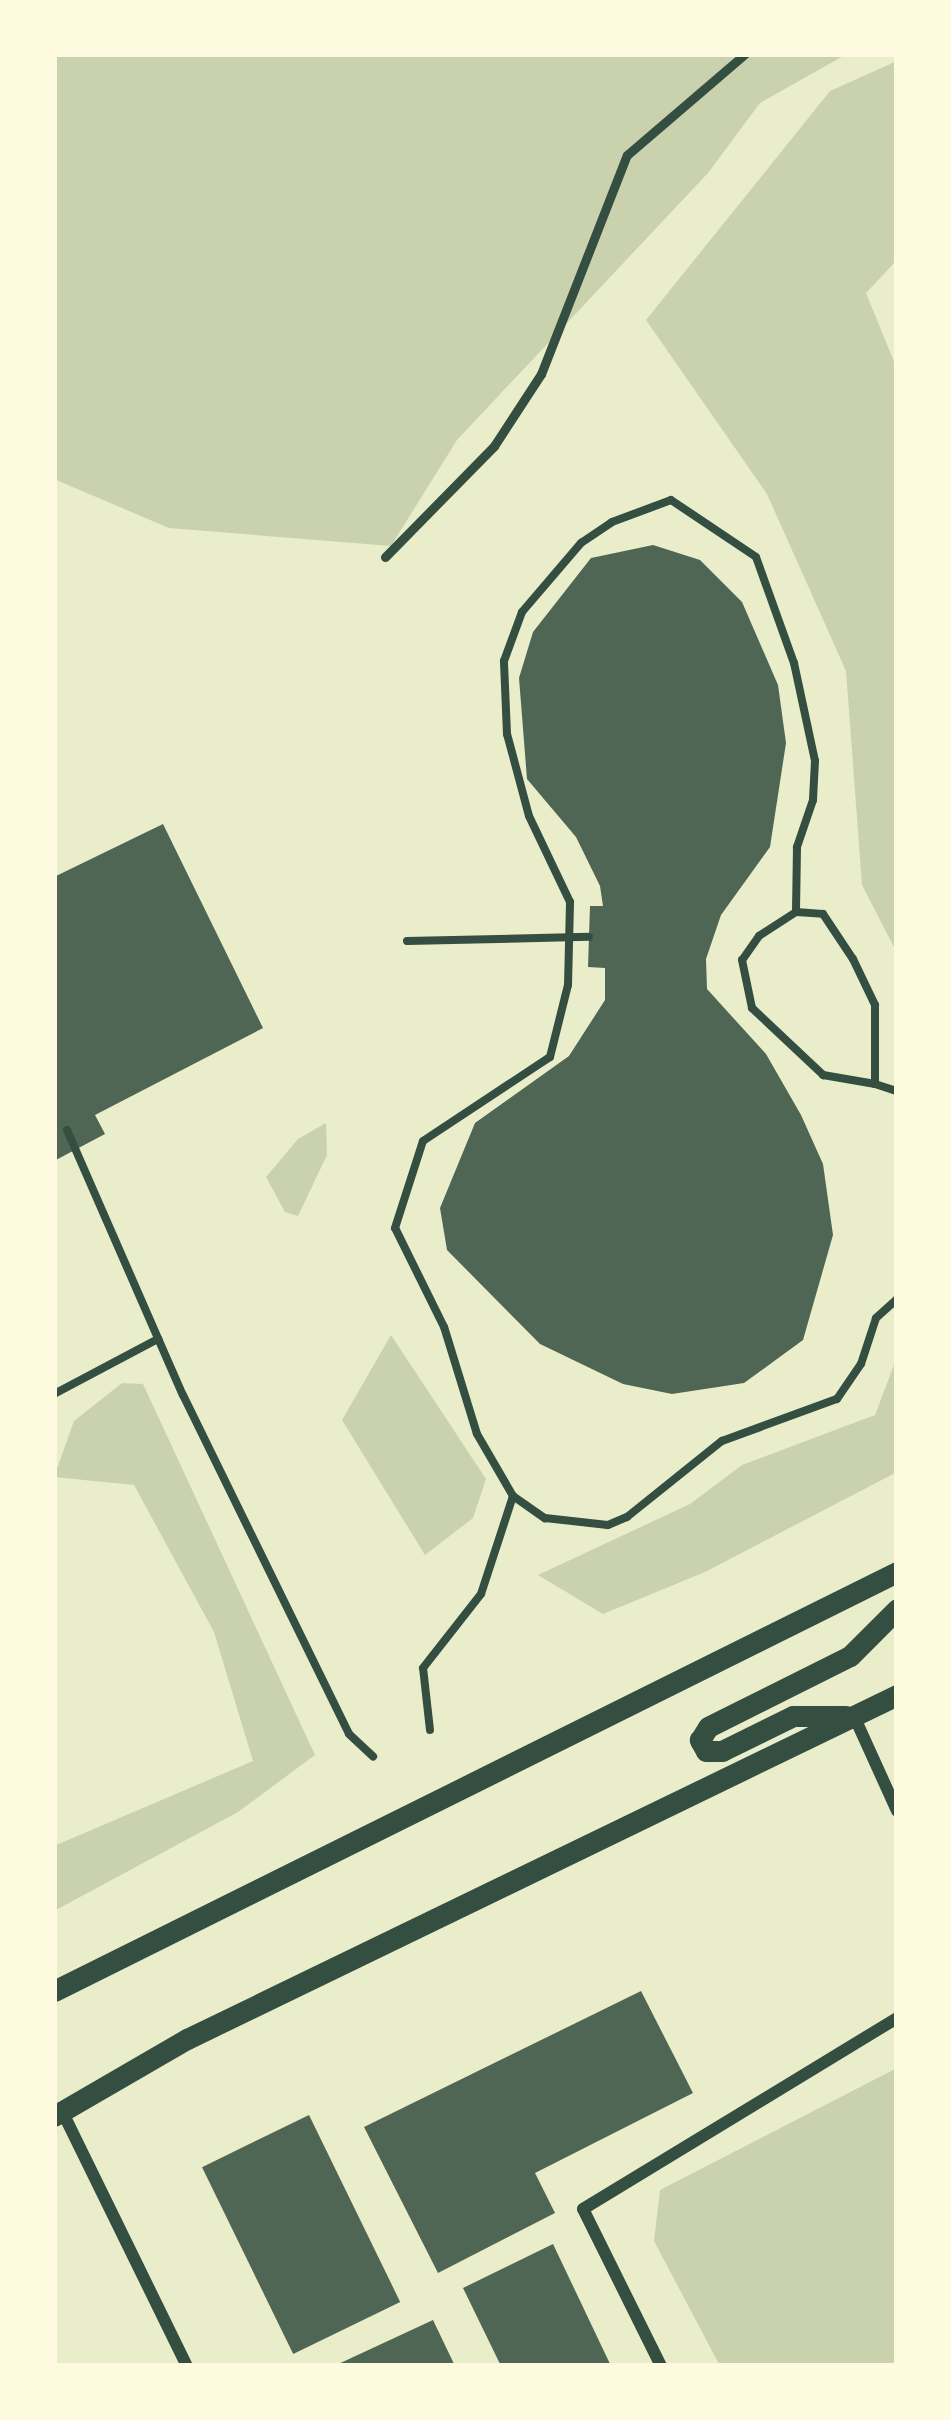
<!DOCTYPE html>
<html>
<head>
<meta charset="utf-8">
<style>
	body { margin:0 }
	#map { position:relative; width:951px; height:2420px; overflow:hidden; background:#e9edc9; font-family:Montserrat,sans-serif }
	div>[style] { position:absolute }
	.green>* { inset:0; background:#cad2ad }
	.building>* { inset:0; background:#4f6655; transform-origin:0 0 }
	.path>* { height:8px; margin:-4px; padding:0 4px; transform-origin:4px; border-radius:4px; background:#344e41 }
	.service>* { height:9px; margin:-4.5px; padding:0 4.5px; transform-origin:4.5px; border-radius:4.5px; background:#344e41 }
	.minor>* { height:12px; margin:-6px; padding:0 6px; transform-origin:6px; border-radius:6px; background:#344e41 }
	.tertiary>* { height:21px; margin:-10.5px; padding:0 10.5px; transform-origin:10.5px; border-radius:10.5px; background:#344e41 }
	span { translate:-50% -50%; white-space:nowrap; text-align:center; line-height:1.15; -webkit-text-stroke:12px #fefae0; paint-order:stroke }
	.frame { position:absolute; inset:0; border:57px solid #fefae0; pointer-events:none }
</style>
</head>
<body>
<div id="map">
	<div class="green">
		<div style="clip-path:polygon(54px 54px,847px 54px,760px 103px,708px 173px,457px 440px,391px 546px,169px 528px,54px 479px)"></div>
		<div style="clip-path:polygon(897px 61px,897px 260px,866px 293px,897px 369px,897px 953px,862px 885px,846px 671px,767px 494px,646px 320px,830px 91px)"></div>
		<div style="clip-path:polygon(326px 1123px,327px 1155px,298px 1216px,285px 1212px,266px 1177px,298px 1139px)"></div>
		<div style="clip-path:polygon(391px 1335px,486px 1479px,473px 1518px,425px 1555px,342px 1420px)"></div>
		<div style="clip-path:polygon(897px 1357px,897px 1472px,705px 1572px,603px 1614px,538px 1575px,690px 1504px,742px 1465px,875px 1415px)"></div>
		<div style="clip-path:polygon(122px 1383px,143px 1384px,315px 1755px,238px 1812px,54px 1911px,54px 1846px,253px 1761px,214px 1632px,134px 1485px,54px 1477px,74px 1421px)"></div>
		<div style="clip-path:polygon(897px 2068px,897px 2366px,720px 2366px,654px 2241px,660px 2190px)"></div>
	</div>
	<div class="building">
		<div style="clip-path:polygon(653px 545px,700px 560px,742px 602px,778px 685px,786px 743px,770px 847px,721px 915px,706px 959px,707px 989px,766px 1054px,801px 1115px,823px 1164px,833px 1235px,803px 1340px,744px 1383px,672px 1394px,623px 1384px,540px 1344px,447px 1250px,440px 1208px,475px 1123px,569px 1056px,605px 1000px,605px 968px,588px 967px,590px 906px,603px 906px,600px 886px,576px 837px,527px 779px,519px 678px,533px 632px,591px 558px)"></div>
		<div style="clip-path:polygon(163px 824px,263px 1028px,95px 1115px,105px 1134px,54px 1161px,54px 877px)"></div>
		<div style="clip-path:polygon(641px 1991px,693px 2093px,535px 2173px,555px 2213px,438px 2273px,364px 2127px)"></div>
		<div style="left:309px;top:2115px;width:208px;height:119px;rotate:64deg"></div>
		<div style="clip-path:polygon(553px 2244px,611px 2366px,501px 2366px,463px 2288px)"></div>
		<div style="clip-path:polygon(433px 2320px,455px 2366px,334px 2366px)"></div>
	</div>
	<div class="path">
		<div style="left:796px;top:912px;width:44px;rotate:147deg"></div>
		<div style="left:759px;top:936px;width:29px;rotate:125deg"></div>
		<div style="left:742px;top:960px;width:49px;rotate:78.2deg"></div>
		<div style="left:752px;top:1008px;width:98px;rotate:43.3deg"></div>
		<div style="left:823px;top:1075px;width:53px;rotate:9.8deg"></div>
		<div style="left:407px;top:941px;width:182px;rotate:-1.3deg"></div>
		<div style="left:67px;top:1130px;width:289px;rotate:66.4deg"></div>
		<div style="left:183px;top:1395px;width:377px;rotate:63.9deg"></div>
		<div style="left:349px;top:1734px;width:33px;rotate:43deg"></div>
		<div style="left:54px;top:1394px;width:118px;rotate:-27.9deg"></div>
		<div style="left:513px;top:1496px;width:39px;rotate:35deg"></div>
		<div style="left:545px;top:1518px;width:63px;rotate:6.3deg"></div>
		<div style="left:608px;top:1525px;width:21px;rotate:-23deg"></div>
		<div style="left:627px;top:1517px;width:122px;rotate:-38.7deg"></div>
		<div style="left:722px;top:1441px;width:122px;rotate:-20.1deg"></div>
		<div style="left:837px;top:1399px;width:42px;rotate:-55.6deg"></div>
		<div style="left:861px;top:1364px;width:48px;rotate:-71.9deg"></div>
		<div style="left:876px;top:1318px;width:28px;rotate:-42deg"></div>
		<div style="left:430px;top:1730px;width:62px;rotate:-96.4deg"></div>
		<div style="left:423px;top:1668px;width:94px;rotate:-51.9deg"></div>
		<div style="left:481px;top:1594px;width:103px;rotate:-71.9deg"></div>
		<div style="left:513px;top:1496px;width:72px;rotate:-120.1deg"></div>
		<div style="left:477px;top:1434px;width:112px;rotate:-107.1deg"></div>
		<div style="left:444px;top:1327px;width:110px;rotate:-116.3deg"></div>
		<div style="left:395px;top:1228px;width:91px;rotate:-72.2deg"></div>
		<div style="left:423px;top:1141px;width:152px;rotate:-33.5deg"></div>
		<div style="left:550px;top:1057px;width:74px;rotate:-76deg"></div>
		<div style="left:568px;top:985px;width:83px;rotate:-88.6deg"></div>
		<div style="left:570px;top:902px;width:95px;rotate:-115.5deg"></div>
		<div style="left:529px;top:816px;width:85px;rotate:-105deg"></div>
		<div style="left:507px;top:734px;width:73px;rotate:-92.4deg"></div>
		<div style="left:504px;top:661px;width:52px;rotate:-69.8deg"></div>
		<div style="left:522px;top:612px;width:91px;rotate:-49.5deg"></div>
		<div style="left:581px;top:543px;width:37px;rotate:-34deg"></div>
		<div style="left:612px;top:522px;width:63px;rotate:-20.4deg"></div>
		<div style="left:671px;top:500px;width:102px;rotate:33.8deg"></div>
		<div style="left:756px;top:557px;width:113px;rotate:70.3deg"></div>
		<div style="left:794px;top:663px;width:100px;rotate:77.9deg"></div>
		<div style="left:815px;top:761px;width:39px;rotate:93deg"></div>
		<div style="left:813px;top:800px;width:50px;rotate:108.8deg"></div>
		<div style="left:797px;top:847px;width:65px;rotate:90.9deg"></div>
		<div style="left:796px;top:912px;width:27px;rotate:4deg"></div>
		<div style="left:823px;top:914px;width:54px;rotate:56.3deg"></div>
		<div style="left:853px;top:959px;width:51px;rotate:64.4deg"></div>
		<div style="left:875px;top:1005px;width:79px;rotate:90deg"></div>
		<div style="left:875px;top:1084px;width:23px;rotate:18deg"></div>
	</div>
	<div class="service">
		<div style="left:385px;top:557px;width:156px;rotate:-45.5deg"></div>
		<div style="left:494px;top:446px;width:86px;rotate:-56.9deg"></div>
		<div style="left:541px;top:374px;width:235px;rotate:-68.6deg"></div>
		<div style="left:627px;top:155px;width:155px;rotate:-40.6deg"></div>
	</div>
	<div class="minor">
		<div style="left:854px;top:1716px;width:104px;rotate:65.6deg"></div>
		<div style="left:62px;top:2111px;width:284px;rotate:63.9deg"></div>
		<div style="left:661px;top:2366px;width:175px;rotate:-116.4deg"></div>
		<div style="left:583px;top:2209px;width:368px;rotate:-31.3deg"></div>
	</div>
	<div class="tertiary">
		<div style="left:846px;top:1716px;width:53px;rotate:180deg"></div>
		<div style="left:793px;top:1716px;width:79px;rotate:153.8deg"></div>
		<div style="left:722px;top:1751px;width:16px;rotate:180deg"></div>
		<div style="left:706px;top:1751px;width:13px;rotate:-119deg"></div>
		<div style="left:700px;top:1740px;width:15px;rotate:-58deg"></div>
		<div style="left:708px;top:1727px;width:159px;rotate:-26.6deg"></div>
		<div style="left:850px;top:1656px;width:66px;rotate:-45deg"></div>
		<div style="left:54px;top:1991px;width:941px;rotate:-26.43deg"></div>
		<div style="left:54px;top:2116px;width:154px;rotate:-30.1deg"></div>
		<div style="left:187px;top:2039px;width:789px;rotate:-25.85deg"></div>
	</div>
	<div class="frame"></div>
</div>
</body>
</html>
